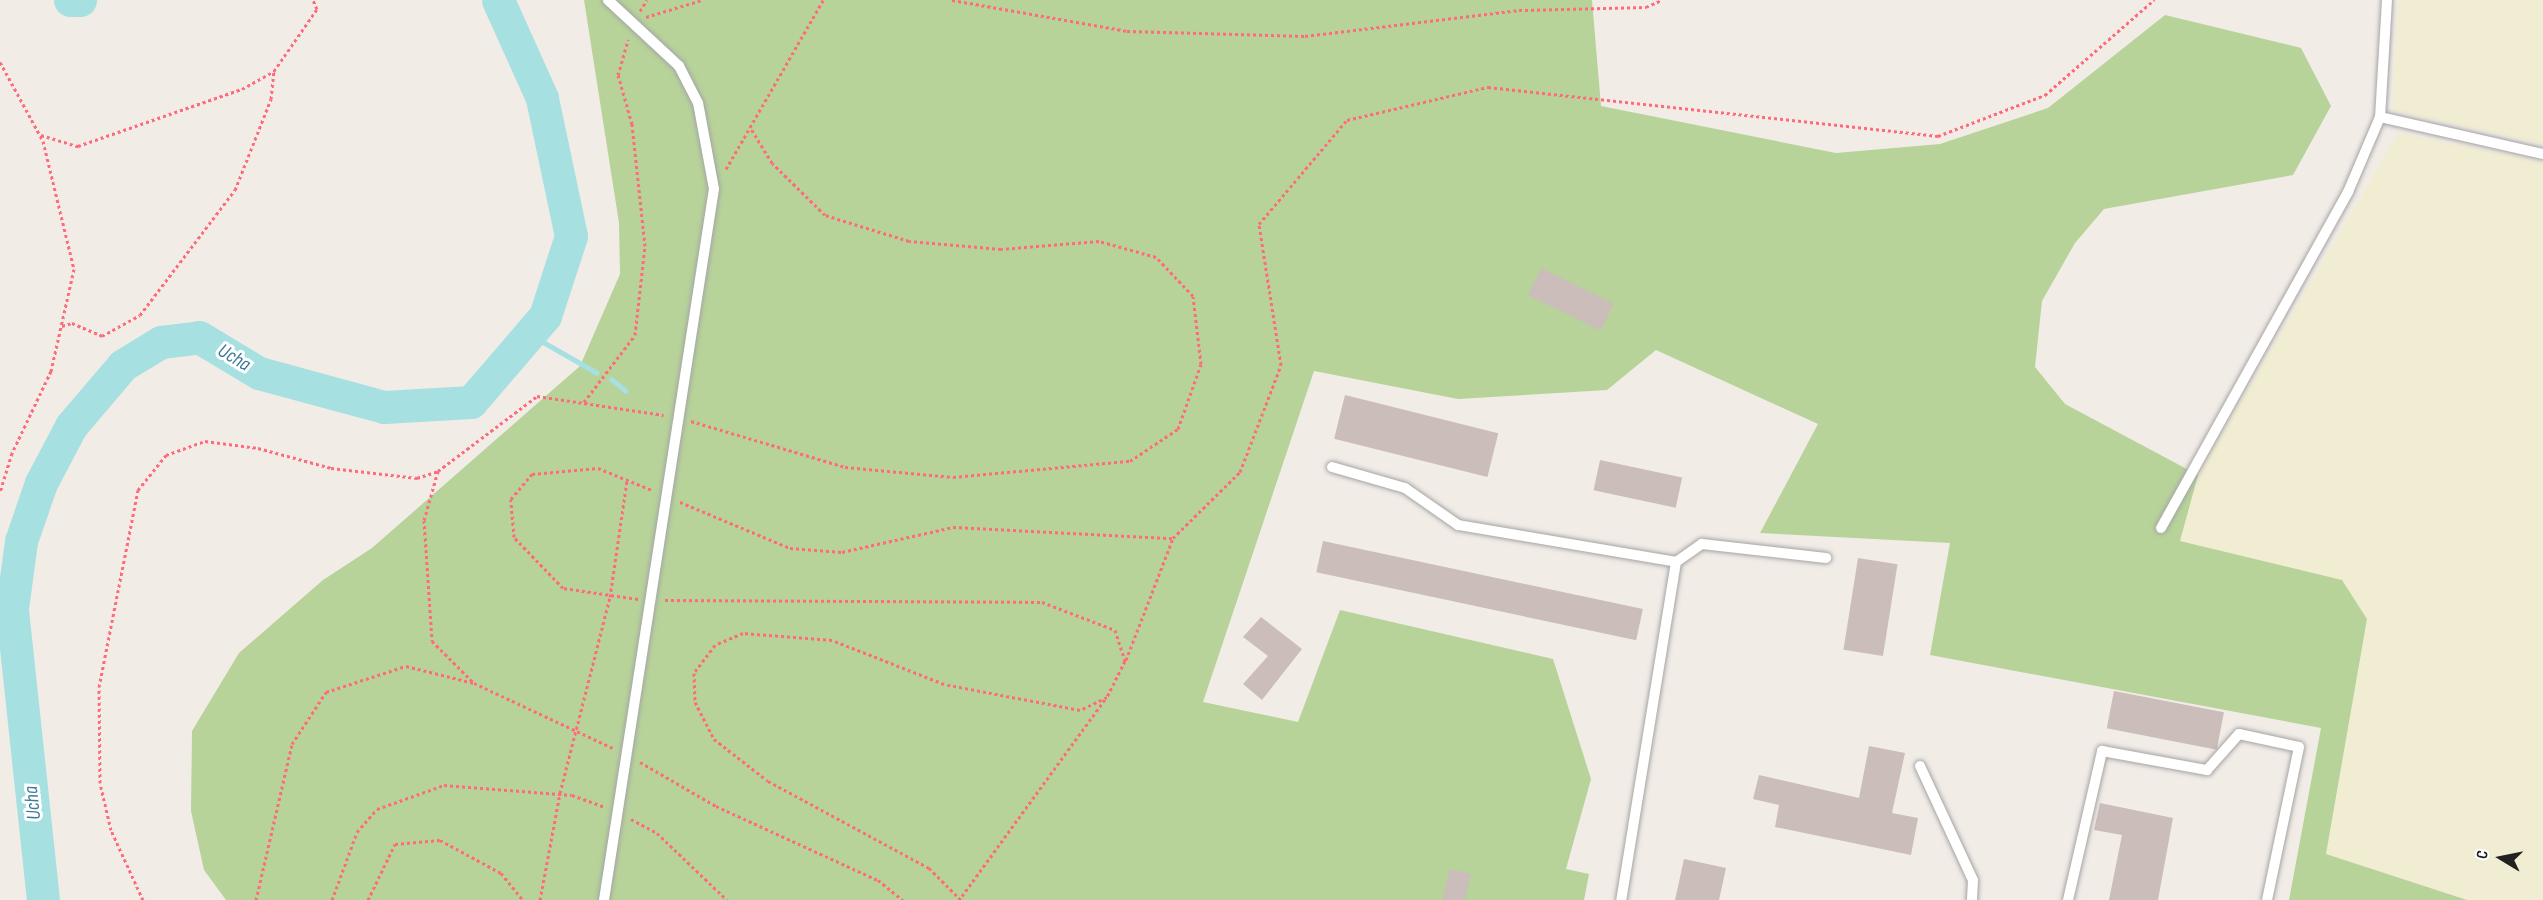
<!DOCTYPE html>
<html>
<head>
<meta charset="utf-8">
<style>
	body { margin:0 }
	#map { position:relative; width:2543px; height:900px; overflow:hidden; background:#f2ece7; font-family:"Sofia Sans Condensed",sans-serif }
	div>[style] { position:absolute }
	.farmland>* { inset:0; background:#f1edd2 }
	.forest>* { inset:0; background:#b7d39a }
	.stream>* { height:5px; margin:-2.5px; padding:0 2.5px; transform-origin:2.5px; border-radius:2.5px; background:#a6e0e1 }
	.river>* { height:33px; margin:-16.5px; padding:0 16.5px; transform-origin:16.5px; border-radius:16.5px; background:#a6e0e1 }
	.building>* { inset:0; background:#cabdba; transform-origin:0 0 }
	.path>* { height:3px; margin-top:-1.5px; transform-origin:0; background:repeating-linear-gradient(90deg,#ff6b7b 0 3px,transparent 0 6px) }
	.roads { filter:drop-shadow(0 0 2px #a5a5a5) drop-shadow(0 0 2px #a5a5a5) }
	.service>* { height:10px; margin:-5px; padding:0 5px; transform-origin:5px; border-radius:5px; background:#fff }
	span { translate:-50% -50%; white-space:nowrap; text-align:center; line-height:1.15; -webkit-text-stroke:6px #fff; paint-order:stroke }
	.water-label { font-size:20px; color:#3c7b96; font-style:italic }
	.north { position:absolute; left:2471px; top:828px; width:60px; height:60px; -webkit-text-stroke:4px #fff; paint-order:stroke; rotate:280deg; font-size:16px; font-weight:700; line-height:24px; text-align:center; color:#212121 }
	.north::after { content:''; display:block; margin:auto; width:21px; height:27px; background:#212121; clip-path:polygon(50% 0,100% 100%,50% 72%,0 100%) }
</style>
</head>
<body>
<div id="map">
	<div class="farmland">
		<div style="clip-path:polygon(2398px 0,2543px 0,2543px 144px,2392px 110px)"></div>
		<div style="clip-path:polygon(2398px 133px,2543px 162px,2543px 900px,2467px 900px,2326px 854px,2367px 619px,2179px 541px,2198px 475px)"></div>
	</div>
	<div class="forest">
		<div style="clip-path:polygon(584px 0,1592px 0,1601px 106px,1836px 153px,1940px 144px,2048px 108px,2165px 15px,2301px 48px,2331px 106px,2293px 175px,2104px 209px,2075px 243px,2042px 301px,2035px 367px,2065px 404px,2198px 475px,2180px 541px,2342px 580px,2367px 619px,2326px 854px,2467px 900px,2289px 900px,2321px 728px,1930px 655px,1950px 543px,1760px 533px,1818px 424px,1656px 350px,1607px 390px,1458px 399px,1314px 371px,1203px 702px,1298px 722px,1340px 610px,1553px 659px,1591px 779px,1566px 869px,1589px 874px,1584px 900px,226px 900px,204px 870px,191px 811px,192px 731px,239px 653px,323px 580px,372px 548px,580px 366px,620px 274px,619px 223px)"></div>
	</div>
	<div class="stream">
		<div style="left:529px;top:334px;width:78px;rotate:29.8deg"></div>
		<div style="left:611px;top:379px;width:19px;rotate:39deg"></div>
	</div>
	<div class="river">
		<div style="left:70px;top:0;width:10px"></div>
		<div style="left:43px;top:900px;width:294px;rotate:-96.1deg"></div>
		<div style="left:12px;top:608px;width:68px;rotate:-82.3deg"></div>
		<div style="left:21px;top:541px;width:61px;rotate:-71deg"></div>
		<div style="left:41px;top:483px;width:64px;rotate:-62.2deg"></div>
		<div style="left:71px;top:426px;width:80px;rotate:-49.6deg"></div>
		<div style="left:123px;top:365px;width:44px;rotate:-31.2deg"></div>
		<div style="left:161px;top:342px;width:38px;rotate:-7deg"></div>
		<div style="left:199px;top:337px;width:70px;rotate:31deg"></div>
		<div style="left:259px;top:373px;width:130px;rotate:15.2deg"></div>
		<div style="left:384px;top:407px;width:87px;rotate:-3.3deg"></div>
		<div style="left:471px;top:402px;width:113px;rotate:-49.3deg"></div>
		<div style="left:545px;top:316px;width:84px;rotate:-72deg"></div>
		<div style="left:571px;top:236px;width:141px;rotate:-101.9deg"></div>
		<div style="left:542px;top:98px;width:107px;rotate:-114.2deg"></div>
	</div>
	<div class="building">
		<div style="left:1541px;top:268px;width:81px;height:30px;rotate:26deg"></div>
		<div style="left:1345px;top:395px;width:158px;height:45px;rotate:14deg"></div>
		<div style="left:1600px;top:460px;width:84px;height:31px;rotate:12deg"></div>
		<div style="left:1323px;top:541px;width:327px;height:32px;rotate:12deg"></div>
		<div style="left:1858px;top:558px;width:40px;height:93px;rotate:9deg"></div>
		<div style="clip-path:polygon(1261px 617px,1302px 649px,1262px 700px,1243px 684px,1268px 656px,1243px 637px)"></div>
		<div style="left:2114px;top:691px;width:112px;height:38px;rotate:11deg"></div>
		<div style="clip-path:polygon(1869px 746px,1905px 753px,1892px 813px,1918px 818px,1911px 855px,1775px 827px,1779px 805px,1753px 799px,1759px 775px,1859px 798px)"></div>
		<div style="clip-path:polygon(2100px 803px,2173px 818px,2158px 900px,2109px 900px,2122px 835px,2094px 830px)"></div>
		<div style="clip-path:polygon(1684px 859px,1726px 868px,1719px 900px,1675px 900px)"></div>
		<div style="clip-path:polygon(1450px 869px,1471px 874px,1465px 900px,1442px 900px)"></div>
	</div>
	<div class="path">
		<div style="left:952px;top:0;width:178px;rotate:10deg"></div>
		<div style="left:1127px;top:31px;width:178px;rotate:1.6deg"></div>
		<div style="left:1305px;top:36px;width:216px;rotate:-6.9deg"></div>
		<div style="left:1519px;top:10px;width:127px;rotate:-1.4deg"></div>
		<div style="left:1646px;top:7px;width:17px;rotate:-24deg"></div>
		<div style="left:640px;top:11px;width:13px;rotate:-58deg"></div>
		<div style="left:646px;top:17px;width:59px;rotate:-16.9deg"></div>
		<div style="left:0;top:62px;width:90px;rotate:61.4deg"></div>
		<div style="left:43px;top:141px;width:132px;rotate:76.4deg"></div>
		<div style="left:74px;top:269px;width:105px;rotate:102.7deg"></div>
		<div style="left:51px;top:371px;width:91px;rotate:115.4deg"></div>
		<div style="left:12px;top:453px;width:41px;rotate:107.1deg"></div>
		<div style="left:41px;top:135px;width:39px;rotate:17deg"></div>
		<div style="left:78px;top:146px;width:174px;rotate:-19.2deg"></div>
		<div style="left:242px;top:89px;width:37px;rotate:-29deg"></div>
		<div style="left:274px;top:71px;width:75px;rotate:-55.3deg"></div>
		<div style="left:317px;top:9px;width:10px;rotate:-114deg"></div>
		<div style="left:726px;top:169px;width:195px;rotate:-60.1deg"></div>
		<div style="left:62px;top:326px;width:10px;rotate:-17deg"></div>
		<div style="left:72px;top:323px;width:33px;rotate:23deg"></div>
		<div style="left:102px;top:336px;width:43px;rotate:-28.9deg"></div>
		<div style="left:140px;top:315px;width:157px;rotate:-52.8deg"></div>
		<div style="left:235px;top:190px;width:98px;rotate:-68.4deg"></div>
		<div style="left:271px;top:99px;width:28px;rotate:-84deg"></div>
		<div style="left:584px;top:402px;width:84px;rotate:-52.7deg"></div>
		<div style="left:635px;top:335px;width:90px;rotate:-83.6deg"></div>
		<div style="left:645px;top:246px;width:123px;rotate:-96.1deg"></div>
		<div style="left:632px;top:124px;width:51px;rotate:-105.9deg"></div>
		<div style="left:618px;top:75px;width:37px;rotate:-74deg"></div>
		<div style="left:691px;top:421px;width:161px;rotate:16.6deg"></div>
		<div style="left:845px;top:467px;width:108px;rotate:5.3deg"></div>
		<div style="left:953px;top:477px;width:178px;rotate:-5.2deg"></div>
		<div style="left:1130px;top:461px;width:58px;rotate:-33.7deg"></div>
		<div style="left:1178px;top:429px;width:69px;rotate:-70.5deg"></div>
		<div style="left:1201px;top:364px;width:68px;rotate:-96.7deg"></div>
		<div style="left:1193px;top:296px;width:54px;rotate:-133.5deg"></div>
		<div style="left:1156px;top:257px;width:59px;rotate:-164.3deg"></div>
		<div style="left:1099px;top:241px;width:98px;rotate:175.3deg"></div>
		<div style="left:1001px;top:249px;width:92px;rotate:-175deg"></div>
		<div style="left:909px;top:241px;width:88px;rotate:-162.8deg"></div>
		<div style="left:825px;top:215px;width:74px;rotate:-135.5deg"></div>
		<div style="left:772px;top:163px;width:42px;rotate:-121.4deg"></div>
		<div style="left:438px;top:471px;width:51px;rotate:105.9deg"></div>
		<div style="left:424px;top:520px;width:121px;rotate:86.2deg"></div>
		<div style="left:432px;top:641px;width:58px;rotate:45deg"></div>
		<div style="left:680px;top:502px;width:119px;rotate:22.7deg"></div>
		<div style="left:790px;top:548px;width:52px;rotate:4.4deg"></div>
		<div style="left:842px;top:552px;width:114px;rotate:-12.7deg"></div>
		<div style="left:953px;top:527px;width:220px;rotate:2.9deg"></div>
		<div style="left:1173px;top:538px;width:94px;rotate:-44.6deg"></div>
		<div style="left:1240px;top:472px;width:115px;rotate:-69deg"></div>
		<div style="left:1281px;top:365px;width:143px;rotate:-98.9deg"></div>
		<div style="left:1259px;top:224px;width:136px;rotate:-49.8deg"></div>
		<div style="left:1347px;top:120px;width:145px;rotate:-13.2deg"></div>
		<div style="left:1488px;top:87px;width:453px;rotate:6.2deg"></div>
		<div style="left:1938px;top:136px;width:115px;rotate:-21deg"></div>
		<div style="left:2045px;top:95px;width:145px;rotate:-41.1deg"></div>
		<div style="left:638px;top:599px;width:76px;rotate:-171.7deg"></div>
		<div style="left:563px;top:588px;width:71px;rotate:-133.9deg"></div>
		<div style="left:514px;top:537px;width:38px;rotate:-95deg"></div>
		<div style="left:511px;top:499px;width:33px;rotate:-50deg"></div>
		<div style="left:532px;top:474px;width:66px;rotate:-5.2deg"></div>
		<div style="left:598px;top:468px;width:58px;rotate:22.2deg"></div>
		<div style="left:665px;top:600px;width:377px;rotate:0.3deg"></div>
		<div style="left:1042px;top:602px;width:78px;rotate:21deg"></div>
		<div style="left:1115px;top:630px;width:33px;rotate:72deg"></div>
		<div style="left:1125px;top:661px;width:40px;rotate:116.6deg"></div>
		<div style="left:1107px;top:697px;width:30px;rotate:154deg"></div>
		<div style="left:1080px;top:710px;width:138px;rotate:-169.2deg"></div>
		<div style="left:944px;top:684px;width:120px;rotate:-158.6deg"></div>
		<div style="left:832px;top:640px;width:89px;rotate:-175.5deg"></div>
		<div style="left:743px;top:633px;width:30px;rotate:157deg"></div>
		<div style="left:715px;top:645px;width:35px;rotate:127deg"></div>
		<div style="left:694px;top:673px;width:29px;rotate:88deg"></div>
		<div style="left:695px;top:702px;width:42px;rotate:62.8deg"></div>
		<div style="left:714px;top:739px;width:68px;rotate:37.9deg"></div>
		<div style="left:768px;top:781px;width:183px;rotate:28.4deg"></div>
		<div style="left:929px;top:868px;width:45px;rotate:45deg"></div>
		<div style="left:1126px;top:660px;width:131px;rotate:-68.9deg"></div>
		<div style="left:640px;top:762px;width:88px;rotate:30.1deg"></div>
		<div style="left:716px;top:806px;width:178px;rotate:24.6deg"></div>
		<div style="left:878px;top:880px;width:32px;rotate:39deg"></div>
		<div style="left:631px;top:819px;width:30px;rotate:28deg"></div>
		<div style="left:657px;top:833px;width:97px;rotate:43.7deg"></div>
		<div style="left:962px;top:896px;width:245px;rotate:-54deg"></div>
		<div style="left:143px;top:900px;width:77px;rotate:-114.6deg"></div>
		<div style="left:111px;top:830px;width:48px;rotate:-103.2deg"></div>
		<div style="left:100px;top:783px;width:96px;rotate:-90.6deg"></div>
		<div style="left:99px;top:687px;width:201px;rotate:-78.8deg"></div>
		<div style="left:138px;top:490px;width:45px;rotate:-51.3deg"></div>
		<div style="left:166px;top:455px;width:41px;rotate:-19.7deg"></div>
		<div style="left:205px;top:441px;width:53px;rotate:7.5deg"></div>
		<div style="left:258px;top:448px;width:76px;rotate:15.3deg"></div>
		<div style="left:331px;top:468px;width:87px;rotate:6.6deg"></div>
		<div style="left:417px;top:478px;width:22px;rotate:-18deg"></div>
		<div style="left:438px;top:471px;width:124px;rotate:-37.1deg"></div>
		<div style="left:537px;top:396px;width:128px;rotate:8.5deg"></div>
		<div style="left:256px;top:900px;width:160px;rotate:-77deg"></div>
		<div style="left:292px;top:744px;width:62px;rotate:-56.8deg"></div>
		<div style="left:326px;top:692px;width:84px;rotate:-18deg"></div>
		<div style="left:406px;top:666px;width:70px;rotate:14deg"></div>
		<div style="left:474px;top:683px;width:153px;rotate:25.1deg"></div>
		<div style="left:332px;top:900px;width:72px;rotate:-69.8deg"></div>
		<div style="left:357px;top:832px;width:30px;rotate:-49deg"></div>
		<div style="left:377px;top:809px;width:71px;rotate:-19.7deg"></div>
		<div style="left:444px;top:785px;width:128px;rotate:4.5deg"></div>
		<div style="left:572px;top:795px;width:35px;rotate:20deg"></div>
		<div style="left:368px;top:900px;width:62px;rotate:-64.3deg"></div>
		<div style="left:395px;top:844px;width:45px;rotate:-5.1deg"></div>
		<div style="left:440px;top:840px;width:69px;rotate:28.4deg"></div>
		<div style="left:501px;top:873px;width:35px;rotate:51deg"></div>
		<div style="left:540px;top:900px;width:109px;rotate:-79.4deg"></div>
		<div style="left:560px;top:793px;width:202px;rotate:-75.7deg"></div>
		<div style="left:610px;top:597px;width:118px;rotate:-81.7deg"></div>
	</div>
	<div class="roads">
		<div class="service">
			<div style="left:2387px;top:0;width:117px;rotate:93.4deg"></div>
			<div style="left:2380px;top:117px;width:167px;rotate:12.8deg"></div>
			<div style="left:1332px;top:467px;width:76px;rotate:16deg"></div>
			<div style="left:1405px;top:488px;width:65px;rotate:34.9deg"></div>
			<div style="left:1458px;top:525px;width:221px;rotate:9.6deg"></div>
			<div style="left:1676px;top:562px;width:342px;rotate:99.2deg"></div>
			<div style="left:2161px;top:528px;width:385px;rotate:-60.9deg"></div>
			<div style="left:2348px;top:192px;width:82px;rotate:-66.9deg"></div>
			<div style="left:1676px;top:562px;width:32px;rotate:-35deg"></div>
			<div style="left:1702px;top:544px;width:125px;rotate:6.4deg"></div>
			<div style="left:1920px;top:766px;width:126px;rotate:65.1deg"></div>
			<div style="left:1973px;top:880px;width:20px;rotate:93deg"></div>
			<div style="left:604px;top:900px;width:719px;rotate:-81.21deg"></div>
			<div style="left:714px;top:189px;width:87px;rotate:-100.5deg"></div>
			<div style="left:698px;top:103px;width:42px;rotate:-117.2deg"></div>
			<div style="left:679px;top:66px;width:97px;rotate:-137.1deg"></div>
			<div style="left:2068px;top:900px;width:153px;rotate:-77.1deg"></div>
			<div style="left:2102px;top:751px;width:107px;rotate:10.3deg"></div>
			<div style="left:2207px;top:770px;width:48px;rotate:-48.4deg"></div>
			<div style="left:2239px;top:734px;width:61px;rotate:12.2deg"></div>
			<div style="left:2299px;top:747px;width:156px;rotate:101.8deg"></div>
		</div>
	</div>
	<div class="water-label">
		<span style="left:234px;top:358px;rotate:31deg">Ucha</span>
		<span style="left:33px;top:803px;rotate:-96deg">Ucha</span>
	</div>
	<div class="north">С</div>
</div>
</body>
</html>
